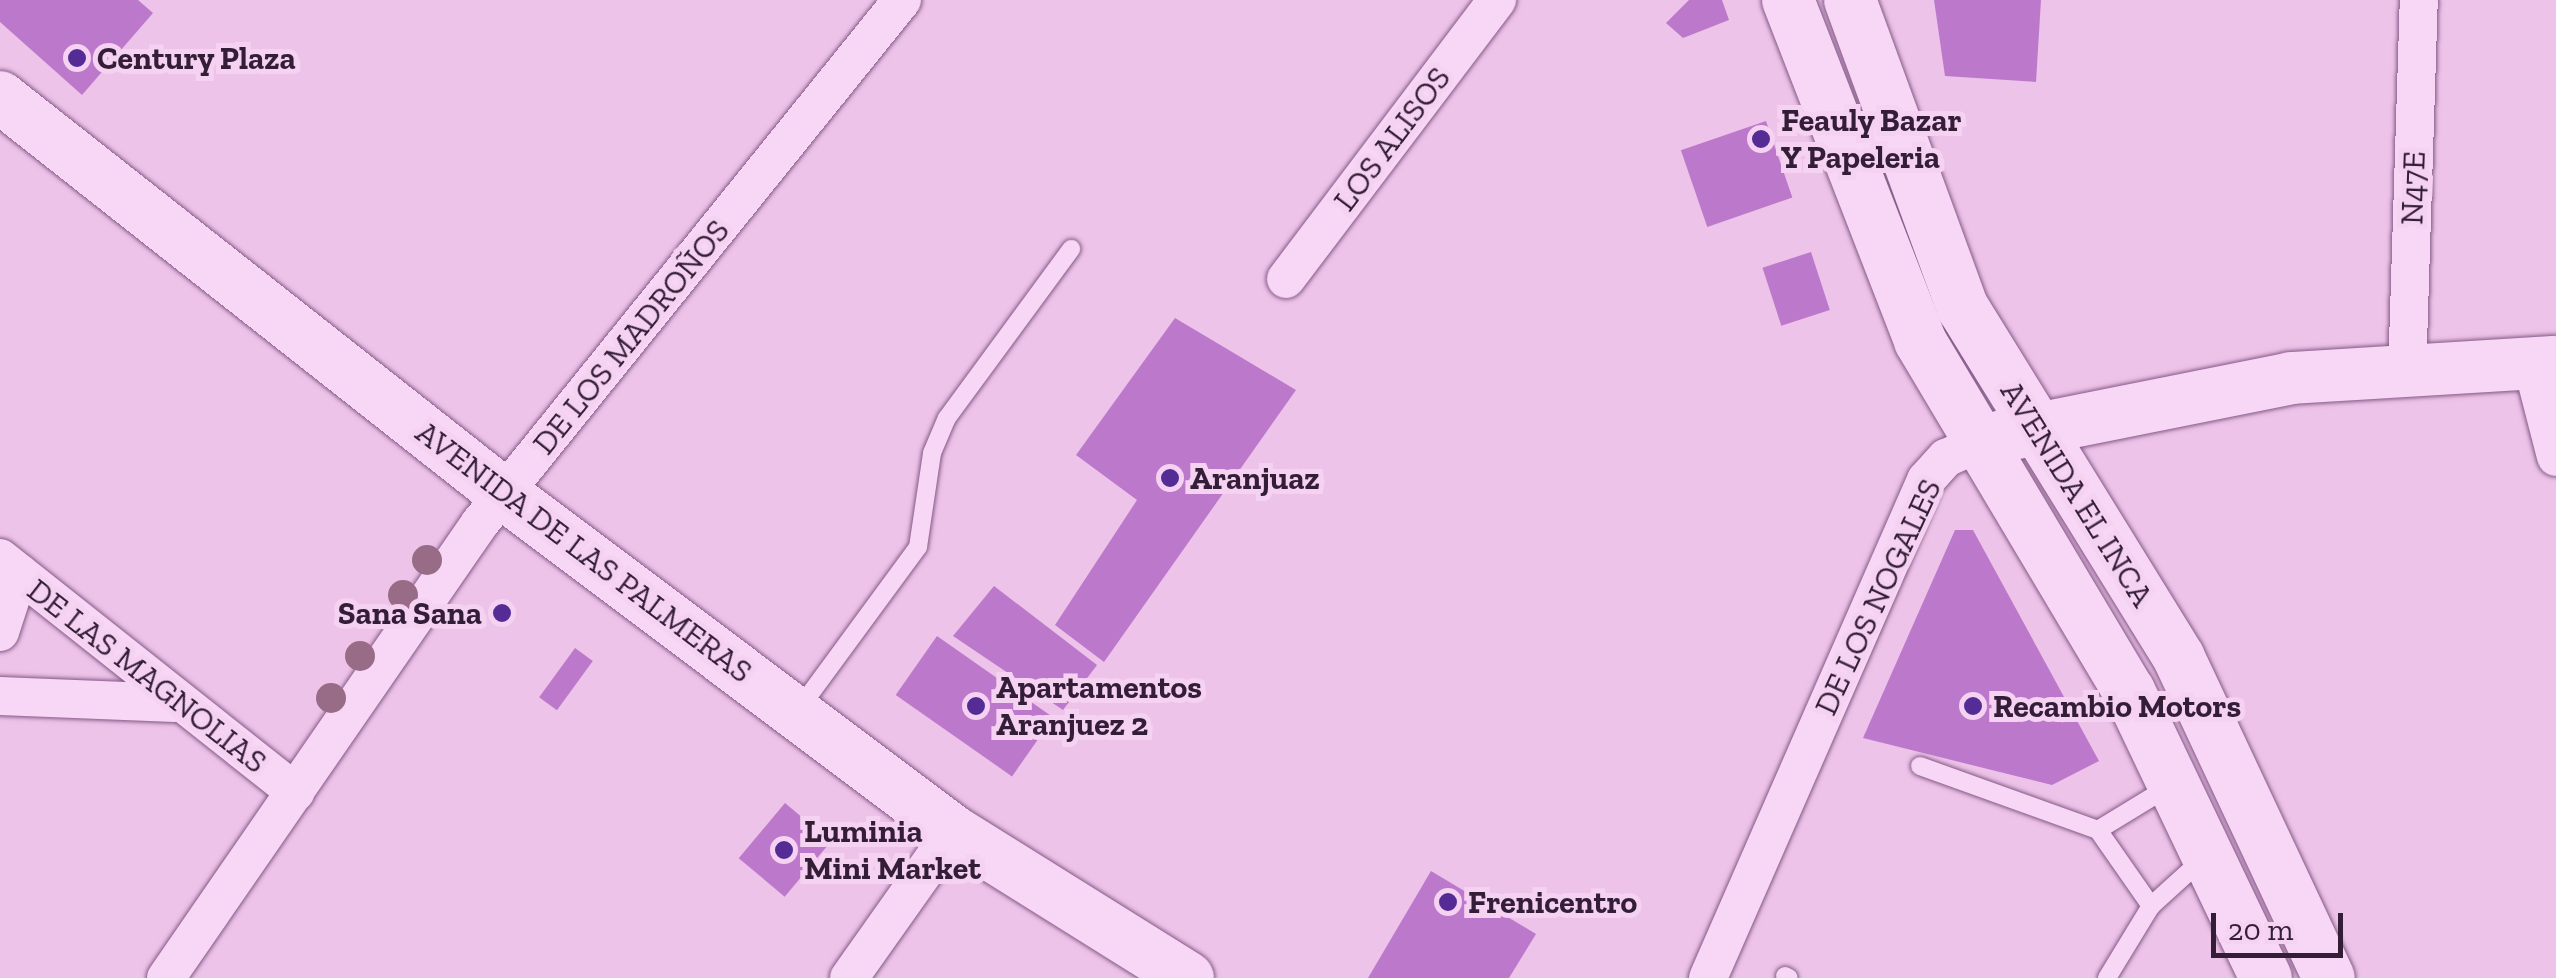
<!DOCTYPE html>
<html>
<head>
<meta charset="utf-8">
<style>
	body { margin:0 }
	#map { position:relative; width:2556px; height:978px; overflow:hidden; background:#edc3e9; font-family:"Zilla Slab",serif }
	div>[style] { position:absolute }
	.building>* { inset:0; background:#bc79cb; transform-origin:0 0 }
	.roads { filter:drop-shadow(0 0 2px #845a87) drop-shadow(0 0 2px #845a87) }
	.lane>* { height:18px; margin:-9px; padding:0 9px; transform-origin:9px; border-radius:9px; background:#f8d6f5 }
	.street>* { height:38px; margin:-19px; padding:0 19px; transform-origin:19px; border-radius:19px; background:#f8d6f5 }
	.secondary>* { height:52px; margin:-26px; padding:0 26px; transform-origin:26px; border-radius:26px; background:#f8d6f5 }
	.trees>* { width:30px; height:30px; margin:-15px; border-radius:50%; background:#986c86 }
	.dots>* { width:28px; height:28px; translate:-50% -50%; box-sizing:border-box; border:5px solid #f5d2f1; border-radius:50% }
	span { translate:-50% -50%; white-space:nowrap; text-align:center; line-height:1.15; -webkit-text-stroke:10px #f5d2f1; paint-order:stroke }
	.poi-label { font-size:32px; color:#341e37; font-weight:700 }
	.left { translate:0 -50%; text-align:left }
	.right { translate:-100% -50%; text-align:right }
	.street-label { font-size:32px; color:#341e37 }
	.scale { position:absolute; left:2211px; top:913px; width:132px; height:45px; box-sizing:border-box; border:5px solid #341e37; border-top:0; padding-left:12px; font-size:30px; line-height:35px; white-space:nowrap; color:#341e37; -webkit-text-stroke:8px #f5d2f1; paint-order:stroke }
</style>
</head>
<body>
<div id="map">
	<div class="building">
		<div style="clip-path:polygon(0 0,138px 0,153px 13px,82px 95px,0 22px)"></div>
		<div style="clip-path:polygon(1689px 0,1722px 0,1729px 20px,1683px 38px,1666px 23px)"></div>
		<div style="clip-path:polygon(1934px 0,2041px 0,2036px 82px,1945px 76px)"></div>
		<div style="left:1766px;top:121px;width:81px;height:90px;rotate:71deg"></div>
		<div style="left:1811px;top:252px;width:61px;height:51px;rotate:72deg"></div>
		<div style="clip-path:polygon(1175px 318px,1296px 390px,1104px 662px,1055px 625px,1137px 500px,1076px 455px)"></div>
		<div style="clip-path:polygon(1955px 530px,1973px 530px,2099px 761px,2052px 785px,1863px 738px)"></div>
		<div style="clip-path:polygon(994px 586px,1097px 665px,1063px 710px,953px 636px)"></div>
		<div style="left:937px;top:636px;width:142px;height:72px;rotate:35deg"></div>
		<div style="left:575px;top:648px;width:22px;height:61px;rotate:36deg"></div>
		<div style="left:785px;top:803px;width:60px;height:72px;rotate:40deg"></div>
		<div style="clip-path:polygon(1431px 871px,1536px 934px,1509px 978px,1368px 978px)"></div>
	</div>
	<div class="roads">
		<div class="lane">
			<div style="left:799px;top:709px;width:201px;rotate:-53.7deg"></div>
			<div style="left:918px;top:547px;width:95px;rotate:-81.5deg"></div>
			<div style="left:932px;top:453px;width:38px;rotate:-67deg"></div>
			<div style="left:947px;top:418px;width:210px;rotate:-53.7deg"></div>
			<div style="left:1920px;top:766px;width:189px;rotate:19.8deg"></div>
			<div style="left:2098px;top:830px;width:93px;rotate:55.1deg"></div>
			<div style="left:2098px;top:830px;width:84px;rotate:-31.4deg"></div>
			<div style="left:1785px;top:976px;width:4px;rotate:27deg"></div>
			<div style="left:2107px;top:978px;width:84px;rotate:-58.6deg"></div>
			<div style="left:2151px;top:906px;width:72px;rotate:-42.2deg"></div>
		</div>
		<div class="street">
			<div style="left:1286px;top:279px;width:350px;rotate:-52.9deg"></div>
			<div style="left:2532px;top:364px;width:96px;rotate:75.5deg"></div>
			<div style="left:2407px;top:376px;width:376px;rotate:-88.2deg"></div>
			<div style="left:0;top:558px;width:377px;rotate:38.4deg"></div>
			<div style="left:0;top:632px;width:62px;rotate:-72.1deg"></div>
			<div style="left:0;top:696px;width:175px;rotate:2.3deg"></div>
			<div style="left:166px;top:978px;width:553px;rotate:-55.39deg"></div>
			<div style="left:480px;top:523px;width:672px;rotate:-51.1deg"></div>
			<div style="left:849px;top:978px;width:180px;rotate:-54.7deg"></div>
			<div style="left:1708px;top:978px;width:544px;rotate:-66.36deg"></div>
			<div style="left:1926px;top:480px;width:30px;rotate:-48deg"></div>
			<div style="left:1946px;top:458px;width:34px;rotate:-24deg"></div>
		</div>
		<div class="secondary">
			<div style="left:1788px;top:0;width:366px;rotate:68.8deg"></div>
			<div style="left:1920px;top:341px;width:408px;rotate:59.2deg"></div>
			<div style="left:2129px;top:691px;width:318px;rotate:64.5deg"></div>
			<div style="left:1850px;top:0;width:328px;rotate:69.9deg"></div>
			<div style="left:1963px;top:308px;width:411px;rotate:58.3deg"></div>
			<div style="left:2179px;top:658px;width:353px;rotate:64.9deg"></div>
			<div style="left:0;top:97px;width:642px;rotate:38.23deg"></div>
			<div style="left:504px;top:494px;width:561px;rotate:36.89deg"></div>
			<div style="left:953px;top:831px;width:277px;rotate:32deg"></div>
			<div style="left:2002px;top:436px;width:295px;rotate:-11.3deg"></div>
			<div style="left:2291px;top:378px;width:265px;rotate:-3.5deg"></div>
		</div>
	</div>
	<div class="trees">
		<div style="left:427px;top:560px"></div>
		<div style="left:403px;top:595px"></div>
		<div style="left:360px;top:656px"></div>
		<div style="left:331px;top:698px"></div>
	</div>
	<div class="dots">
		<div style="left:77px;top:58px;background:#552b96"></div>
		<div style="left:1761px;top:139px;background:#552b96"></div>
		<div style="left:1170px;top:478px;background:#552b96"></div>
		<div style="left:502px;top:613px;background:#552b96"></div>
		<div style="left:976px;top:706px;background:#552b96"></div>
		<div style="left:1973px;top:706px;background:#552b96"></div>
		<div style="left:784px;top:850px;background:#552b96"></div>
		<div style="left:1448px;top:902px;background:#552b96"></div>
	</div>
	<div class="poi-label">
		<span class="left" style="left:97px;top:58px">Century Plaza</span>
		<span class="left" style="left:1781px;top:139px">Feauly Bazar<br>Y Papeleria</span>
		<span class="left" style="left:1190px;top:478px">Aranjuaz</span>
		<span class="right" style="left:482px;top:613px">Sana Sana</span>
		<span class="left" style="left:996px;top:706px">Apartamentos<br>Aranjuez 2</span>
		<span class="left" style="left:1993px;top:706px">Recambio Motors</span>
		<span class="left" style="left:804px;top:850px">Luminia<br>Mini Market</span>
		<span class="left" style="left:1468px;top:902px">Frenicentro</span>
	</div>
	<div class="street-label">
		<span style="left:1392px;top:139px;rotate:-53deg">LOS ALISOS</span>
		<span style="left:2413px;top:188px;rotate:-88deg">N47E</span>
		<span style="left:631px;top:337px;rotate:-51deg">DE LOS MADROÑOS</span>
		<span style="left:2077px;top:494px;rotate:58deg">AVENIDA EL INCA</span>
		<span style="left:584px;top:552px;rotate:37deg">AVENIDA DE LAS PALMERAS</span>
		<span style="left:1878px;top:597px;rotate:-65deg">DE LOS NOGALES</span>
		<span style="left:147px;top:676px;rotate:38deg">DE LAS MAGNOLIAS</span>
	</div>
	<div class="scale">20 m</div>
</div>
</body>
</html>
